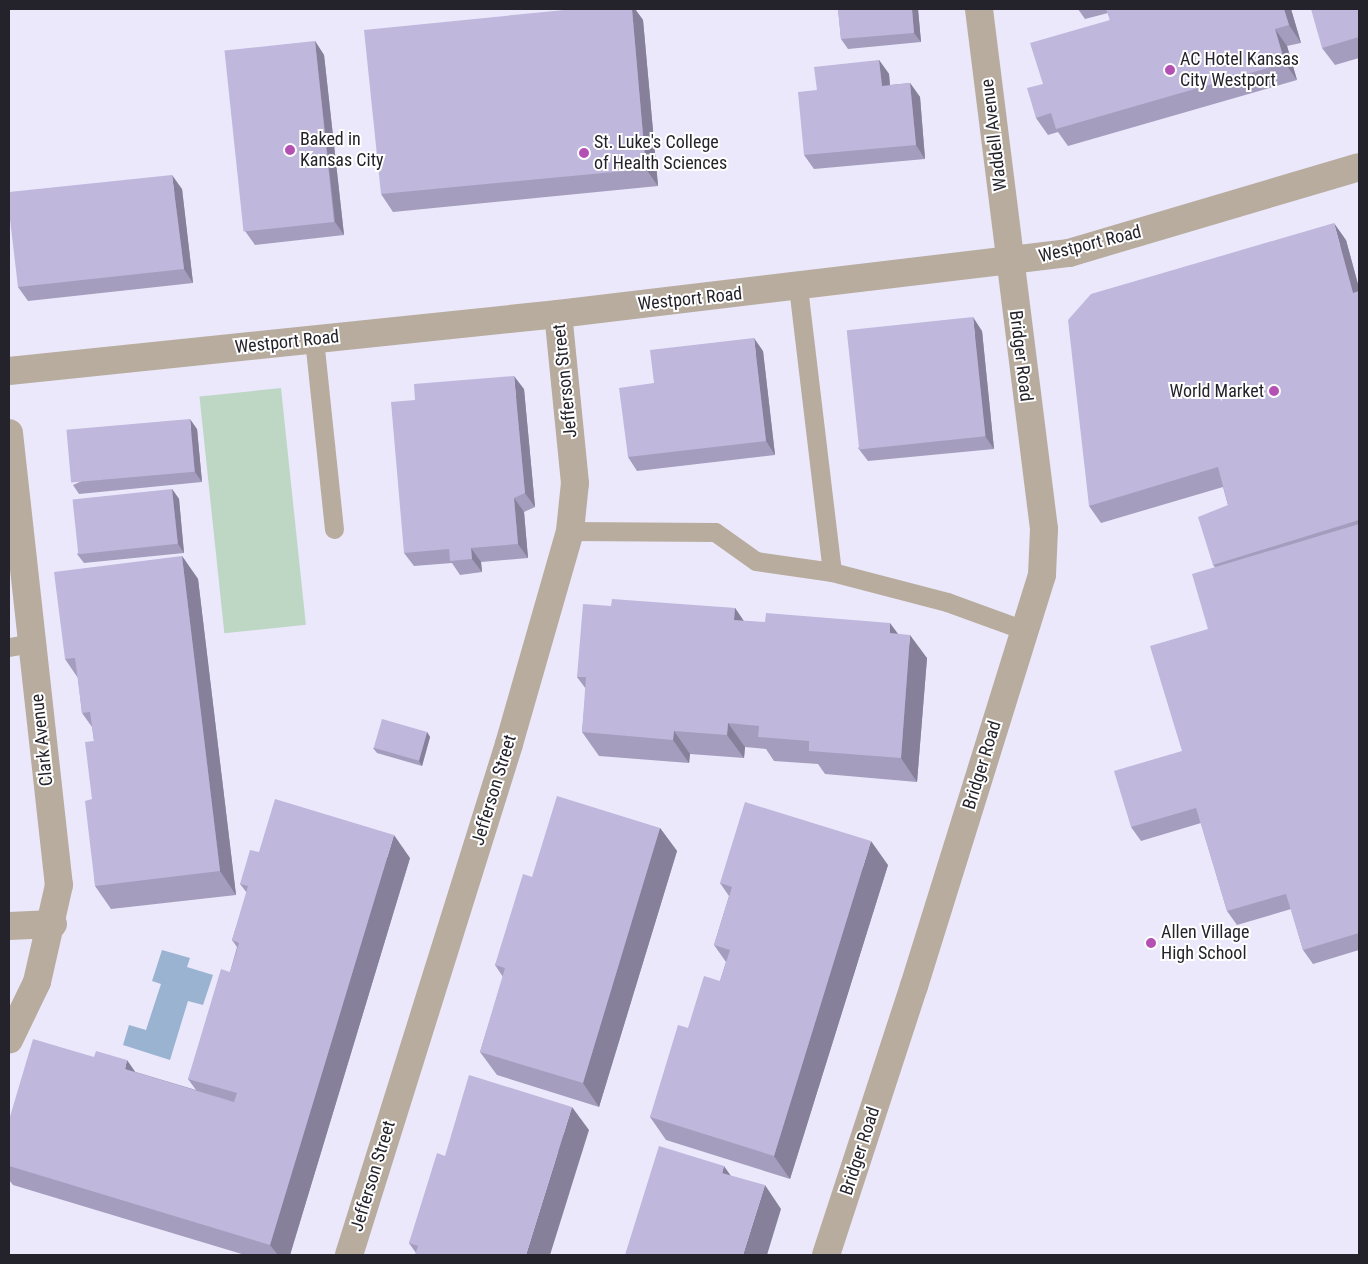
<!DOCTYPE html>
<html>
<head>
<meta charset="utf-8">
<style>
	body { margin:0 }
	#map { position:relative; width:1368px; height:1264px; overflow:hidden; background:#ebe8fc; font-family:"Roboto Condensed",sans-serif }
	div>[style] { position:absolute }
	.green>* { inset:0; background:#bed7c5; transform-origin:0 0 }
	.water>* { inset:0; background:#99b3d1 }
	.service>* { height:19px; margin:-9.5px; padding:0 9.5px; transform-origin:9.5px; border-radius:9.5px; background:#b8ac9e }
	.minor>* { height:28px; margin:-14px; padding:0 14px; transform-origin:14px; border-radius:14px; background:#b8ac9e }
	.wall>* { inset:0; background:#a49dbd }
	.shaded-wall>* { inset:0; background:#86809a }
	.building>* { inset:0; background:#bfb7dc; transform-origin:0 0 }
	.dots>* { width:14px; height:14px; translate:-50% -50%; box-sizing:border-box; border:2px solid #fff; border-radius:50% }
	span { translate:-50% -50%; white-space:nowrap; text-align:center; line-height:1.15; -webkit-text-stroke:4px #fff; paint-order:stroke }
	.poi-label { font-size:18px; color:#24232b }
	.left { translate:0 -50%; text-align:left }
	.right { translate:-100% -50%; text-align:right }
	.street-label { font-size:18px; color:#24232b }
	.frame { position:absolute; inset:0; border:10px solid #24232b; pointer-events:none }
</style>
</head>
<body>
<div id="map">
	<div class="green">
		<div style="left:281px;top:388px;width:238px;height:82px;rotate:84deg"></div>
	</div>
	<div class="water">
		<div style="clip-path:polygon(162px 950px,190px 958px,187px 967px,213px 975px,203px 1005px,188px 1001px,170px 1060px,123px 1045px,129px 1025px,146px 1030px,161px 984px,152px 981px)"></div>
	</div>
	<div class="service">
		<div style="left:798px;top:287px;width:287px;rotate:83.2deg"></div>
		<div style="left:314px;top:339px;width:191px;rotate:84deg"></div>
		<div style="left:570px;top:531px;width:145px;rotate:0.4deg"></div>
		<div style="left:715px;top:532px;width:50px;rotate:35.3deg"></div>
		<div style="left:756px;top:561px;width:77px;rotate:8.2deg"></div>
		<div style="left:832px;top:572px;width:119px;rotate:14.6deg"></div>
		<div style="left:947px;top:602px;width:82px;rotate:20deg"></div>
		<div style="left:9px;top:647px;width:23px;rotate:-10deg"></div>
	</div>
	<div class="minor">
		<div style="left:9px;top:371px;width:552px;rotate:-5.93deg"></div>
		<div style="left:558px;top:314px;width:515px;rotate:-6.81deg"></div>
		<div style="left:1069px;top:253px;width:302px;rotate:-16.5deg"></div>
		<div style="left:9px;top:433px;width:455px;rotate:83.7deg"></div>
		<div style="left:59px;top:885px;width:99px;rotate:102.8deg"></div>
		<div style="left:37px;top:982px;width:64px;rotate:115.8deg"></div>
		<div style="left:9px;top:926px;width:44px;rotate:-2.6deg"></div>
		<div style="left:349px;top:1255px;width:535px;rotate:-72.61deg"></div>
		<div style="left:509px;top:744px;width:222px;rotate:-74deg"></div>
		<div style="left:570px;top:531px;width:48px;rotate:-84.1deg"></div>
		<div style="left:575px;top:483px;width:170px;rotate:-95.7deg"></div>
		<div style="left:826px;top:1255px;width:283px;rotate:-71.9deg"></div>
		<div style="left:914px;top:986px;width:430px;rotate:-72.7deg"></div>
		<div style="left:1042px;top:575px;width:46px;rotate:-87.5deg"></div>
		<div style="left:1044px;top:529px;width:524px;rotate:-97.13deg"></div>
	</div>
	<div class="wall">
		<div style="clip-path:polygon(574px 9px,635px 9px,643px 20px,658px 186px,393px 212px,381px 194px)"></div>
		<div style="clip-path:polygon(838px 9px,918px 9px,921px 42px,848px 49px,841px 39px)"></div>
		<div style="clip-path:polygon(1078px 9px,1291px 9px,1301px 43px,1287px 46px,1297px 80px,1068px 146px,1058px 132px,1048px 135px,1036px 118px,1043px 84px,1110px 20px,1108px 13px,1085px 19px)"></div>
		<div style="clip-path:polygon(1359px 9px,1359px 58px,1335px 65px,1322px 48px)"></div>
		<div style="clip-path:polygon(315px 41px,324px 55px,344px 235px,255px 245px,245px 231px)"></div>
		<div style="clip-path:polygon(879px 60px,889px 74px,890px 85px,910px 83px,920px 97px,925px 159px,814px 169px,804px 155px,817px 90px)"></div>
		<div style="clip-path:polygon(182px 189px,193px 283px,28px 301px,18px 287px)"></div>
		<div style="clip-path:polygon(1346px 240px,1359px 288px,1359px 950px,1313px 964px,1303px 950px,1291px 909px,1237px 925px,1227px 911px,1201px 823px,1141px 841px,1131px 827px,1182px 751px,1208px 629px,1215px 567px,1213px 565px,1228px 505px,1223px 487px,1101px 523px,1089px 506px)"></div>
		<div style="clip-path:polygon(982px 331px,994px 449px,868px 461px,858px 448px)"></div>
		<div style="clip-path:polygon(763px 351px,775px 455px,637px 471px,628px 457px,654px 383px)"></div>
		<div style="clip-path:polygon(524px 389px,535px 507px,524px 512px,528px 558px,481px 562px,482px 572px,460px 575px,452px 563px,414px 566px,404px 553px)"></div>
		<div style="clip-path:polygon(197px 429px,202px 482px,79px 494px,73px 485px)"></div>
		<div style="clip-path:polygon(172px 489px,179px 499px,184px 553px,84px 563px,77px 554px)"></div>
		<div style="clip-path:polygon(182px 556px,198px 579px,236px 895px,111px 909px,95px 886px,92px 799px,94px 741px,92px 727px,82px 713px,78px 678px,65px 659px)"></div>
		<div style="clip-path:polygon(611px 606px,735px 608px,744px 621px,898px 634px,927px 658px,917px 782px,825px 774px,818px 764px,774px 761px,766px 749px,745px 747px,744px 758px,690px 754px,689px 763px,599px 756px,582px 732px,586px 689px,577px 677px)"></div>
		<div style="clip-path:polygon(427px 732px,430px 737px,422px 766px,377px 753px,373px 748px)"></div>
		<div style="clip-path:polygon(660px 828px,677px 851px,599px 1107px,497px 1075px,480px 1052px,503px 977px,495px 965px,532px 877px)"></div>
		<div style="clip-path:polygon(259px 852px,410px 858px,290px 1255px,245px 1255px,13px 1185px,9px 1180px,9px 1120px,136px 1072px,196px 1090px,188px 1079px,230px 972px,237px 947px,232px 940px,247px 893px,240px 884px)"></div>
		<div style="clip-path:polygon(888px 865px,790px 1179px,666px 1140px,650px 1117px,688px 1028px,720px 981px,726px 962px,714px 945px,729px 896px,720px 883px)"></div>
		<div style="clip-path:polygon(589px 1130px,416px 1253px,409px 1243px,445px 1156px)"></div>
	</div>
	<div class="shaded-wall">
		<div style="clip-path:polygon(632px 9px,635px 9px,643px 20px,658px 186px,646px 169px)"></div>
		<div style="clip-path:polygon(912px 9px,918px 9px,921px 42px,914px 33px)"></div>
		<div style="clip-path:polygon(1284px 9px,1291px 9px,1301px 43px,1289px 25px)"></div>
		<div style="clip-path:polygon(1275px 29px,1287px 46px,1297px 80px,1285px 63px)"></div>
		<div style="clip-path:polygon(315px 41px,324px 55px,344px 235px,335px 222px)"></div>
		<div style="clip-path:polygon(879px 60px,889px 74px,891px 100px,882px 86px)"></div>
		<div style="clip-path:polygon(910px 83px,920px 97px,925px 159px,916px 145px)"></div>
		<div style="clip-path:polygon(172px 175px,182px 189px,193px 283px,184px 269px)"></div>
		<div style="clip-path:polygon(1334px 223px,1346px 240px,1359px 288px,1359px 301px,1353px 293px)"></div>
		<div style="clip-path:polygon(973px 317px,982px 331px,994px 449px,985px 436px)"></div>
		<div style="clip-path:polygon(754px 338px,763px 351px,775px 455px,766px 441px)"></div>
		<div style="clip-path:polygon(514px 376px,524px 389px,535px 507px,525px 493px)"></div>
		<div style="clip-path:polygon(190px 419px,197px 429px,202px 482px,195px 472px)"></div>
		<div style="clip-path:polygon(172px 489px,179px 499px,184px 553px,178px 544px)"></div>
		<div style="clip-path:polygon(514px 498px,524px 512px,528px 558px,518px 544px)"></div>
		<div style="clip-path:polygon(471px 548px,481px 562px,482px 572px,472px 559px)"></div>
		<div style="clip-path:polygon(182px 556px,198px 579px,236px 895px,220px 871px)"></div>
		<div style="clip-path:polygon(735px 608px,751px 632px,734px 620px)"></div>
		<div style="clip-path:polygon(890px 623px,907px 646px,890px 633px)"></div>
		<div style="clip-path:polygon(910px 635px,927px 658px,917px 782px,901px 758px)"></div>
		<div style="clip-path:polygon(728px 723px,745px 747px,744px 758px,727px 735px)"></div>
		<div style="clip-path:polygon(674px 731px,690px 754px,689px 763px,673px 740px)"></div>
		<div style="clip-path:polygon(427px 732px,430px 737px,422px 766px,419px 761px)"></div>
		<div style="clip-path:polygon(660px 828px,677px 851px,599px 1107px,583px 1083px)"></div>
		<div style="clip-path:polygon(394px 835px,410px 858px,290px 1255px,278px 1255px,270px 1245px)"></div>
		<div style="clip-path:polygon(871px 841px,888px 865px,790px 1179px,774px 1156px)"></div>
		<div style="clip-path:polygon(127px 1060px,143px 1083px,125px 1069px)"></div>
		<div style="clip-path:polygon(572px 1107px,589px 1130px,550px 1255px,526px 1255px)"></div>
		<div style="clip-path:polygon(724px 1166px,740px 1189px,722px 1173px)"></div>
		<div style="clip-path:polygon(765px 1185px,781px 1209px,767px 1255px,743px 1255px)"></div>
	</div>
	<div class="building">
		<div style="clip-path:polygon(574px 9px,632px 9px,646px 169px,381px 194px,364px 30px)"></div>
		<div style="clip-path:polygon(838px 9px,912px 9px,914px 33px,841px 39px)"></div>
		<div style="clip-path:polygon(1106px 9px,1284px 9px,1289px 25px,1275px 29px,1285px 63px,1056px 129px,1051px 113px,1036px 118px,1027px 88px,1043px 84px,1030px 43px,1110px 20px)"></div>
		<div style="clip-path:polygon(1311px 9px,1359px 9px,1359px 37px,1322px 48px)"></div>
		<div style="left:315px;top:41px;width:182px;height:91px;rotate:84deg"></div>
		<div style="clip-path:polygon(879px 60px,882px 86px,910px 83px,916px 145px,804px 155px,798px 92px,817px 90px,814px 67px)"></div>
		<div style="clip-path:polygon(172px 175px,184px 269px,18px 287px,9px 211px,9px 192px)"></div>
		<div style="clip-path:polygon(1334px 223px,1353px 293px,1359px 291px,1359px 520px,1213px 565px,1198px 517px,1228px 505px,1218px 467px,1089px 506px,1068px 320px,1091px 294px)"></div>
		<div style="left:973px;top:317px;width:120px;height:127px;rotate:84deg"></div>
		<div style="clip-path:polygon(754px 338px,766px 441px,628px 457px,619px 388px,654px 383px,650px 350px)"></div>
		<div style="clip-path:polygon(514px 376px,525px 493px,514px 498px,518px 544px,471px 548px,472px 559px,450px 561px,449px 549px,404px 553px,391px 402px,415px 400px,414px 384px)"></div>
		<div style="left:190px;top:419px;width:53px;height:124px;rotate:85deg"></div>
		<div style="left:172px;top:489px;width:55px;height:100px;rotate:84deg"></div>
		<div style="clip-path:polygon(1359px 524px,1359px 933px,1303px 950px,1286px 894px,1227px 911px,1196px 808px,1131px 827px,1114px 771px,1182px 751px,1150px 646px,1208px 629px,1192px 574px)"></div>
		<div style="clip-path:polygon(182px 556px,220px 871px,95px 886px,85px 801px,92px 799px,85px 742px,94px 741px,90px 712px,82px 713px,75px 658px,65px 659px,54px 572px)"></div>
		<div style="clip-path:polygon(612px 599px,735px 608px,734px 620px,765px 622px,766px 613px,890px 623px,890px 633px,910px 635px,901px 758px,809px 751px,809px 741px,758px 737px,759px 726px,728px 723px,727px 735px,674px 731px,673px 740px,582px 732px,586px 677px,577px 677px,583px 604px,611px 606px)"></div>
		<div style="left:382px;top:719px;width:47px;height:30px;rotate:16deg"></div>
		<div style="clip-path:polygon(557px 796px,660px 828px,583px 1083px,480px 1052px,505px 968px,495px 965px,523px 874px,532px 877px)"></div>
		<div style="clip-path:polygon(275px 799px,394px 835px,270px 1245px,9px 1166px,9px 1120px,33px 1039px,94px 1057px,96px 1051px,127px 1060px,125px 1069px,234px 1102px,237px 1093px,188px 1079px,221px 969px,230px 972px,239px 943px,232px 940px,248px 886px,240px 884px,250px 850px,259px 852px)"></div>
		<div style="clip-path:polygon(745px 802px,871px 841px,774px 1156px,650px 1117px,678px 1025px,688px 1028px,704px 976px,720px 981px,730px 950px,714px 945px,732px 887px,720px 883px)"></div>
		<div style="clip-path:polygon(469px 1075px,572px 1107px,526px 1255px,415px 1255px,418px 1246px,409px 1243px,437px 1153px,445px 1156px)"></div>
		<div style="clip-path:polygon(659px 1146px,724px 1166px,722px 1173px,765px 1185px,743px 1255px,625px 1255px)"></div>
	</div>
	<div class="dots">
		<div style="left:1170px;top:70px;background:#b44fb4"></div>
		<div style="left:290px;top:150px;background:#b44fb4"></div>
		<div style="left:584px;top:153px;background:#b44fb4"></div>
		<div style="left:1274px;top:391px;background:#b44fb4"></div>
		<div style="left:1151px;top:943px;background:#b44fb4"></div>
	</div>
	<div class="poi-label">
		<span class="left" style="left:1180px;top:70px">AC Hotel Kansas<br>City Westport</span>
		<span class="left" style="left:300px;top:150px">Baked in<br>Kansas City</span>
		<span class="left" style="left:594px;top:153px">St. Luke's College<br>of Health Sciences</span>
		<span class="right" style="left:1264px;top:391px">World Market</span>
		<span class="left" style="left:1161px;top:943px">Allen Village<br>High School</span>
	</div>
	<div class="street-label">
		<span style="left:994px;top:135px;rotate:-97deg">Waddell Avenue</span>
		<span style="left:1090px;top:244px;rotate:-14deg">Westport Road</span>
		<span style="left:690px;top:299px;rotate:-6deg">Westport Road</span>
		<span style="left:287px;top:342px;rotate:-6deg">Westport Road</span>
		<span style="left:1021px;top:356px;rotate:83deg">Bridger Road</span>
		<span style="left:565px;top:381px;rotate:-96deg">Jefferson Street</span>
		<span style="left:42px;top:740px;rotate:-96deg">Clark Avenue</span>
		<span style="left:982px;top:765px;rotate:-73deg">Bridger Road</span>
		<span style="left:494px;top:790px;rotate:-73deg">Jefferson Street</span>
		<span style="left:860px;top:1151px;rotate:-72deg">Bridger Road</span>
		<span style="left:373px;top:1176px;rotate:-73deg">Jefferson Street</span>
	</div>
	<div class="frame"></div>
</div>
</body>
</html>
